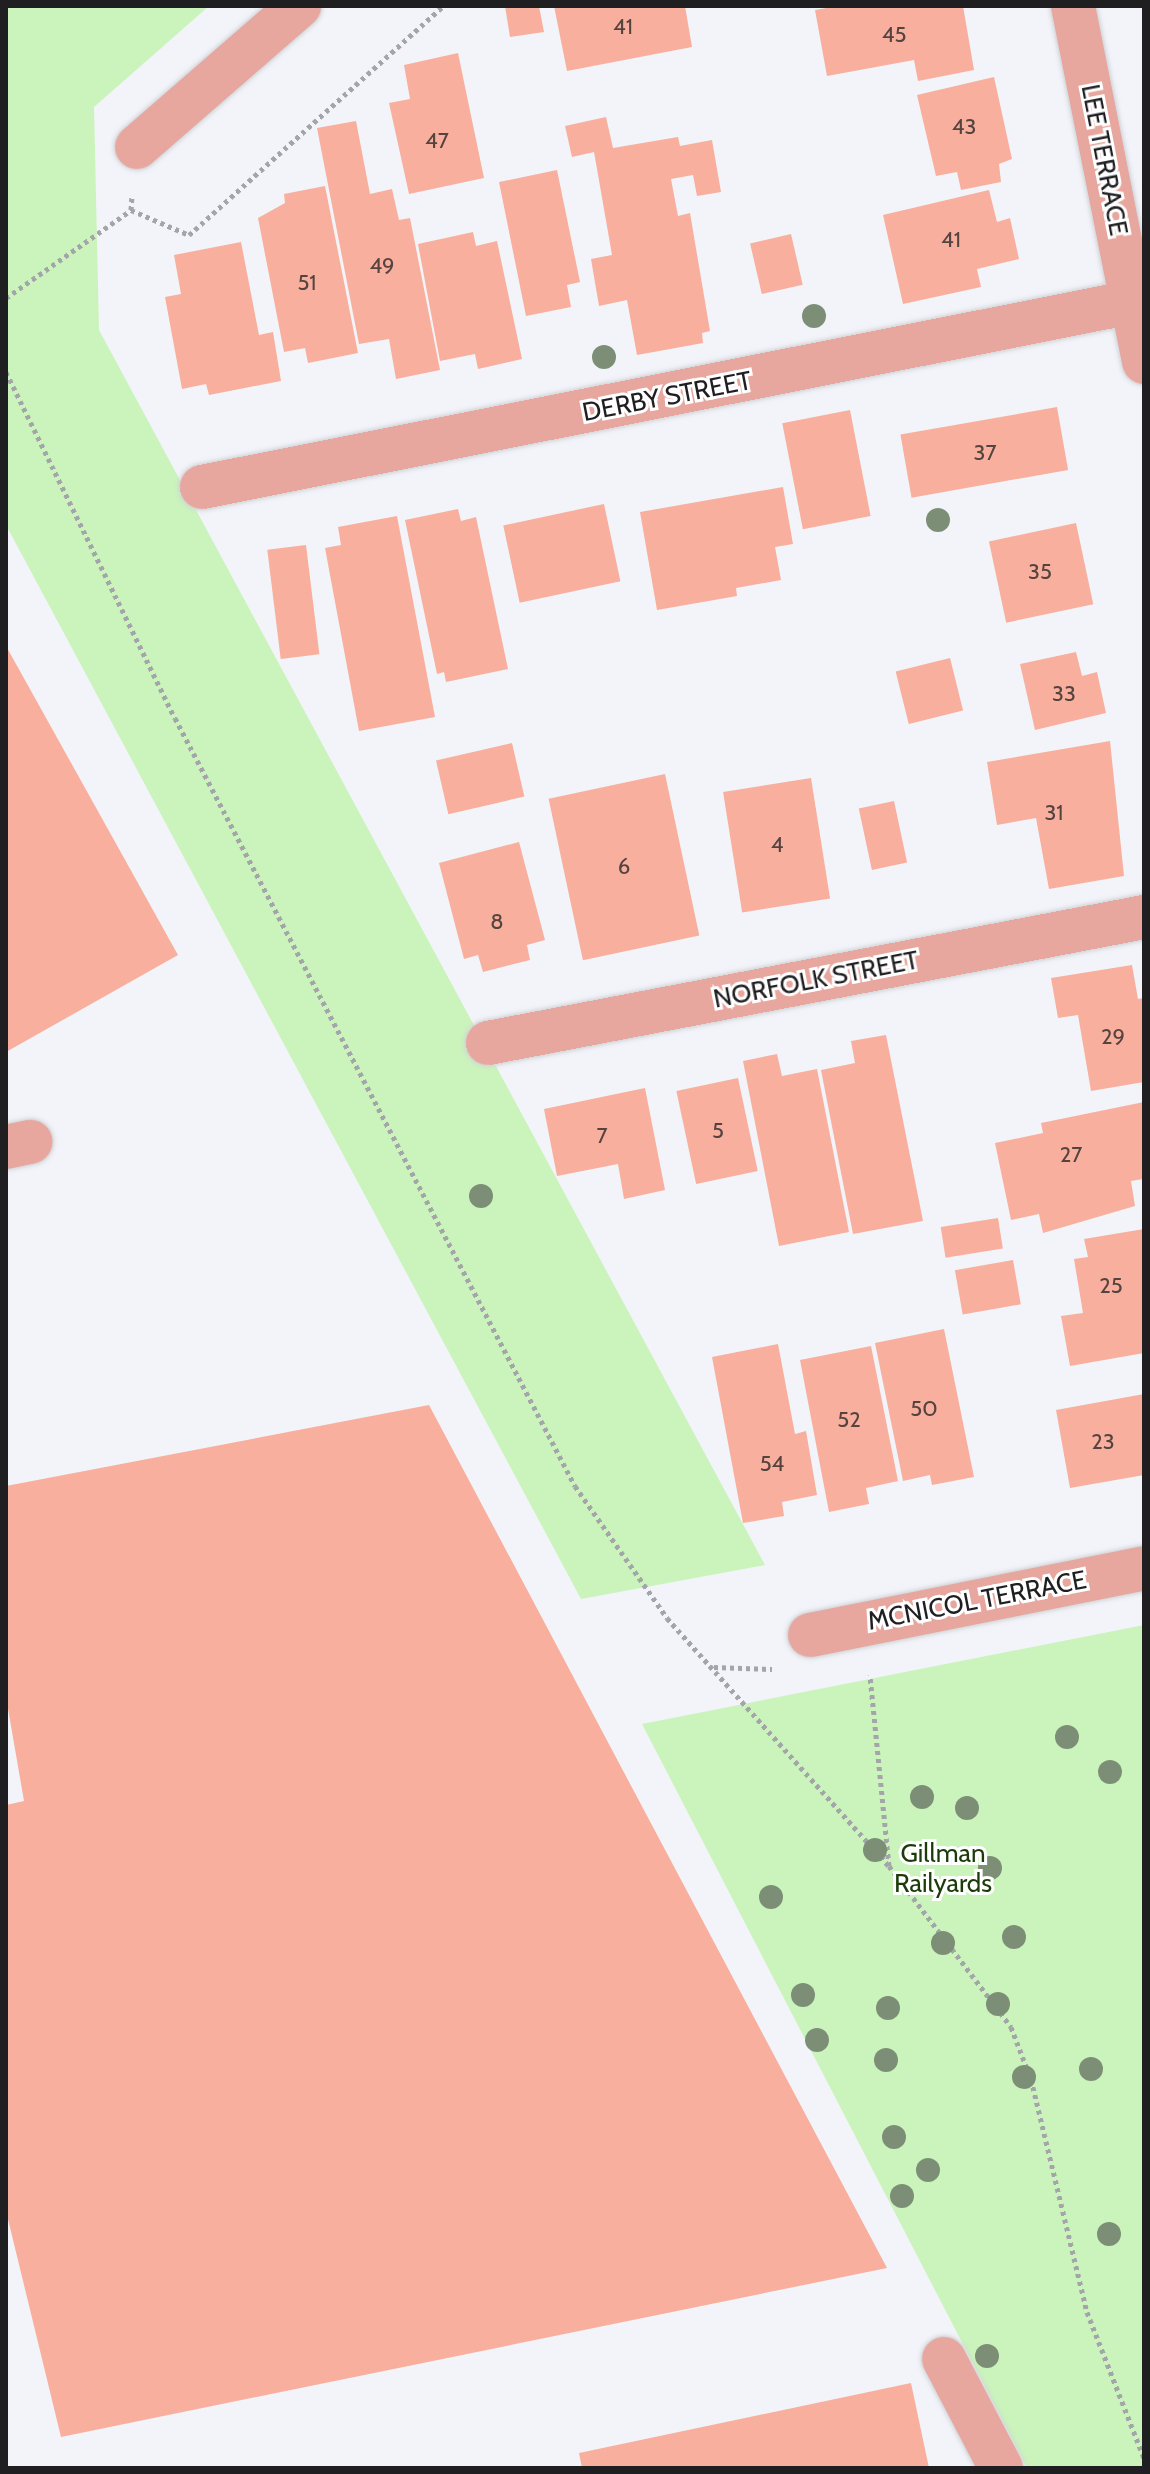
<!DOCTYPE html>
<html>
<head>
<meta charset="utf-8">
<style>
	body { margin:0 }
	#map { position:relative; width:1150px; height:2474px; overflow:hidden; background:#f2f4f9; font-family:Cabin,sans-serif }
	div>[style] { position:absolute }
	.green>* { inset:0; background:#cbf3bc }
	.building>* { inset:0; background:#f8af9d; transform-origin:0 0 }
	.path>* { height:5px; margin-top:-2.5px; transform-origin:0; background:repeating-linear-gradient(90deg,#a4a5a9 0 4px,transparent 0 8px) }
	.roads { filter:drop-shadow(0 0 2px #d0d2d6) drop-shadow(0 0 2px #d0d2d6) }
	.minor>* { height:44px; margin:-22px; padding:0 22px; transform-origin:22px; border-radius:22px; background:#e7a69e }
	.trees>* { width:24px; height:24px; margin:-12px; border-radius:50%; background:#7c8f76 }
	span { translate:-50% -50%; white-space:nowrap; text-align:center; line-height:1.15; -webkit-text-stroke:6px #fff; paint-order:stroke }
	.number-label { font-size:22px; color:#554340 }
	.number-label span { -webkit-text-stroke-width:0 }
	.street-label { font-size:26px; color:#1f1f21 }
	.park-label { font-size:26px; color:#1b3c0a }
	.frame { position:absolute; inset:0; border:8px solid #1f1f21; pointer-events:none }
</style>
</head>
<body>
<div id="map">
	<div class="green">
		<div style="clip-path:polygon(6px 6px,209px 6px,94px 107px,99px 330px,765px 1565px,581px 1599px,6px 525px)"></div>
		<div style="clip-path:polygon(1144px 1625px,1144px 2468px,1027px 2468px,642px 1724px)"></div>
	</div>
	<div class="building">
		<div style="clip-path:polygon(505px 6px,539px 6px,544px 32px,510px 37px)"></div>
		<div style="clip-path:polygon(554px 6px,685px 6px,692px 47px,567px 71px)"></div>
		<div style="clip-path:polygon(838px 6px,963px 6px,974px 70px,918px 81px,914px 60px,827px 76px,815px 10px)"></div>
		<div style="clip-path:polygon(458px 53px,484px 178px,409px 194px,389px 103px,410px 99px,404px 65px)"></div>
		<div style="clip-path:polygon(994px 77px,1012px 159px,999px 164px,1001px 182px,961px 190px,957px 172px,936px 176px,917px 95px)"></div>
		<div style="clip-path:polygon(606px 117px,613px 148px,678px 137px,680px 146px,712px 140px,721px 192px,697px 196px,693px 175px,671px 179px,678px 216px,690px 213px,710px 331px,702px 333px,703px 343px,637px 355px,627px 300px,599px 306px,591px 259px,612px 255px,597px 169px,594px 152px,572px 157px,565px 126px)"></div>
		<div style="clip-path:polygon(356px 121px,370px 194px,392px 189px,399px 220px,410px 218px,440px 370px,396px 379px,389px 339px,359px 344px,317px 128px)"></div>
		<div style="clip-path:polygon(557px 170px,580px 282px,567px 285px,571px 307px,526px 316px,499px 182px)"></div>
		<div style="clip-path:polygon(325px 186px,358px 353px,308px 363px,305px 348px,284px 352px,258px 218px,285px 203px,284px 194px)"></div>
		<div style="clip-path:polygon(989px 190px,997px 222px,1010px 218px,1019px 259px,977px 269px,981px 287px,903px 304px,883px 215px)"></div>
		<div style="clip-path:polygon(473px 232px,476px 246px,497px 241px,522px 359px,478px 369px,475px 354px,440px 361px,418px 244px)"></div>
		<div style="left:791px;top:234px;width:52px;height:42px;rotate:77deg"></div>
		<div style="clip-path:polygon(241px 242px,259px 335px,273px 332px,281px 381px,209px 395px,206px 384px,182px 389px,165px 297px,181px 294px,174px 255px)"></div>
		<div style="left:1057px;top:407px;width:64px;height:159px;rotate:80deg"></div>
		<div style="left:850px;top:410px;width:108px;height:69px;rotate:79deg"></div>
		<div style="clip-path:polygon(783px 487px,793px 544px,775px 547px,781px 580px,736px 588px,737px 596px,657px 610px,640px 512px)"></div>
		<div style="left:604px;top:504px;width:79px;height:103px;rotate:78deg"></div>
		<div style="clip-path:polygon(458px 509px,461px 521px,476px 517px,508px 669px,446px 682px,444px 672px,437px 674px,405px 520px)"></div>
		<div style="clip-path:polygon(397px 516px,435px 717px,359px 731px,325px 548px,341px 545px,338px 527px)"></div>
		<div style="left:1076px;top:523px;width:83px;height:89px;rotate:78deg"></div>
		<div style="left:306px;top:545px;width:110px;height:39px;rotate:83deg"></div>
		<div style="clip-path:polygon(6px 646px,178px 955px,6px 1052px)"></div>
		<div style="clip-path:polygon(1076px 652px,1082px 676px,1097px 672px,1106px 713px,1035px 730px,1020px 664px)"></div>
		<div style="left:950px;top:658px;width:54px;height:56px;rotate:76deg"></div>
		<div style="clip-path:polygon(1110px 741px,1124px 876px,1049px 889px,1036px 818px,997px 825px,987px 762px)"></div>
		<div style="left:512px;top:743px;width:55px;height:78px;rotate:77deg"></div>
		<div style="left:665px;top:774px;width:165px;height:119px;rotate:78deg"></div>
		<div style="left:811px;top:778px;width:122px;height:89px;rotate:81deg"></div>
		<div style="left:894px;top:801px;width:63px;height:36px;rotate:78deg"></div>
		<div style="clip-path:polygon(519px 842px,545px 940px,527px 945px,530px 960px,483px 972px,478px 955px,464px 959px,439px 863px)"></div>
		<div style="clip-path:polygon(1132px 965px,1138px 999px,1144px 998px,1144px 1082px,1091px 1091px,1078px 1015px,1058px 1018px,1051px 978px)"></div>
		<div style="clip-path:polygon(886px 1035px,923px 1221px,853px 1234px,821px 1070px,855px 1063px,851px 1041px)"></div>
		<div style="clip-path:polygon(777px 1054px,782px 1076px,817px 1069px,849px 1232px,779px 1246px,743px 1061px)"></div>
		<div style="left:738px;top:1078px;width:95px;height:63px;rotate:78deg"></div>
		<div style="clip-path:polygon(645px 1088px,665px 1190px,624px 1199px,618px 1164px,557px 1176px,544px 1109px)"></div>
		<div style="clip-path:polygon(1144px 1102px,1143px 1179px,1131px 1181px,1135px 1206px,1043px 1233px,1039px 1214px,1011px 1220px,995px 1143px,1043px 1133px,1041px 1123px)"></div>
		<div style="left:998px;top:1218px;width:31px;height:58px;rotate:81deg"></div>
		<div style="clip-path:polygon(1144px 1229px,1144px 1353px,1070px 1366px,1061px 1316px,1083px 1313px,1074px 1259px,1088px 1257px,1084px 1239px)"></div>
		<div style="left:1013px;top:1260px;width:45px;height:59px;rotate:80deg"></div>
		<div style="clip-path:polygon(944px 1329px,974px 1477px,932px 1485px,930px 1475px,903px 1481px,875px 1343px)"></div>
		<div style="clip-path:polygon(778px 1344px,795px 1434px,806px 1431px,817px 1495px,782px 1502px,784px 1516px,743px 1523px,712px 1357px)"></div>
		<div style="clip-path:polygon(871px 1346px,898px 1481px,866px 1488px,869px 1504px,829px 1512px,800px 1360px)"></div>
		<div style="clip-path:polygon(1144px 1394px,1144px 1475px,1070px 1488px,1056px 1410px)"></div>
		<div style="clip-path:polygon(429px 1405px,887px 2268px,61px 2437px,6px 2211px,6px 1805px,24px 1801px,6px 1697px,6px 1486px)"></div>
		<div style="clip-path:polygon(911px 2383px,929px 2468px,582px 2468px,579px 2453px)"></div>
	</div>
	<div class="path">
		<div style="left:131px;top:210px;width:63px;rotate:23.3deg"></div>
		<div style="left:189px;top:235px;width:342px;rotate:-42deg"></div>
		<div style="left:6px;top:298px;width:153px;rotate:-35.1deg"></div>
		<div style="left:131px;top:210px;width:14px;rotate:-86deg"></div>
		<div style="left:6px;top:372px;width:385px;rotate:64deg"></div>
		<div style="left:175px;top:718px;width:866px;rotate:62.49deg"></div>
		<div style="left:575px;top:1486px;width:161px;rotate:55.1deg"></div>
		<div style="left:667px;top:1618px;width:333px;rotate:48.2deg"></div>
		<div style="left:889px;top:1866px;width:192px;rotate:-95.7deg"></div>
		<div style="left:714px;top:1667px;width:58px;rotate:2deg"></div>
		<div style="left:889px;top:1866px;width:202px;rotate:52.8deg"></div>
		<div style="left:1011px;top:2027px;width:56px;rotate:69deg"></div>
		<div style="left:1031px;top:2079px;width:240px;rotate:76.5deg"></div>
		<div style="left:1087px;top:2312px;width:157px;rotate:68.7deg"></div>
	</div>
	<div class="roads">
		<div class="minor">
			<div style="left:1073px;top:6px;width:363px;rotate:78.7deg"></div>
			<div style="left:137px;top:147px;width:215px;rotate:-41deg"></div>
			<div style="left:202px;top:487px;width:948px;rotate:-11.25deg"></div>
			<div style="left:488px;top:1043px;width:668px;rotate:-10.87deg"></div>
			<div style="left:6px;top:1147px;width:25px;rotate:-12deg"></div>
			<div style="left:810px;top:1635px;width:341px;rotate:-11.3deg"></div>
			<div style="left:944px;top:2359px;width:123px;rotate:62.4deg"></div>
		</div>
	</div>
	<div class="trees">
		<div style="left:814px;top:316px"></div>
		<div style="left:604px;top:357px"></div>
		<div style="left:938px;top:520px"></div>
		<div style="left:481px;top:1196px"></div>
		<div style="left:1067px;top:1737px"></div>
		<div style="left:1110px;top:1772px"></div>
		<div style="left:922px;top:1797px"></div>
		<div style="left:967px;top:1808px"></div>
		<div style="left:875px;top:1850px"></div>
		<div style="left:990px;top:1868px"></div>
		<div style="left:771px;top:1897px"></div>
		<div style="left:1014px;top:1937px"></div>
		<div style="left:943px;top:1943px"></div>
		<div style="left:803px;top:1995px"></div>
		<div style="left:998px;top:2004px"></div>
		<div style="left:888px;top:2008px"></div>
		<div style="left:817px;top:2040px"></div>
		<div style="left:886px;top:2060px"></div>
		<div style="left:1091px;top:2069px"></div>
		<div style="left:1024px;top:2077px"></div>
		<div style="left:894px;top:2137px"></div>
		<div style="left:928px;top:2170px"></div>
		<div style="left:902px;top:2196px"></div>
		<div style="left:1109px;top:2234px"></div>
		<div style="left:987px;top:2356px"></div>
	</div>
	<div class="number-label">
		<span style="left:623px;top:27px">41</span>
		<span style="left:894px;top:35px">45</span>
		<span style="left:964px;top:127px">43</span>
		<span style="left:437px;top:141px">47</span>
		<span style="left:951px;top:240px">41</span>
		<span style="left:382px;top:266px">49</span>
		<span style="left:307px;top:283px">51</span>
		<span style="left:985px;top:453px">37</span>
		<span style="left:1040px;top:572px">35</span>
		<span style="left:1064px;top:694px">33</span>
		<span style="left:1054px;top:813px">31</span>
		<span style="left:777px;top:845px">4</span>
		<span style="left:624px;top:867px">6</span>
		<span style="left:497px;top:922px">8</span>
		<span style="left:1113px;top:1037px">29</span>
		<span style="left:718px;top:1131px">5</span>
		<span style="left:602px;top:1136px">7</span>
		<span style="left:1071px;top:1155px">27</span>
		<span style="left:1111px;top:1286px">25</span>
		<span style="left:924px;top:1409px">50</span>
		<span style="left:849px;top:1420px">52</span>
		<span style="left:1103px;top:1442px">23</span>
		<span style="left:772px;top:1464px">54</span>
	</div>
	<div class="street-label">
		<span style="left:1104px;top:160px;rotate:79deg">LEE TERRACE</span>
		<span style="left:667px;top:397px;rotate:-11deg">DERBY STREET</span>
		<span style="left:816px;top:980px;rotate:-11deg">NORFOLK STREET</span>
		<span style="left:977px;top:1601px;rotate:-11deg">MCNICOL TERRACE</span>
	</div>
	<div class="park-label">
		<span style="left:943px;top:1869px">Gillman<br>Railyards</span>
	</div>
	<div class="frame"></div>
</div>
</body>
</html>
